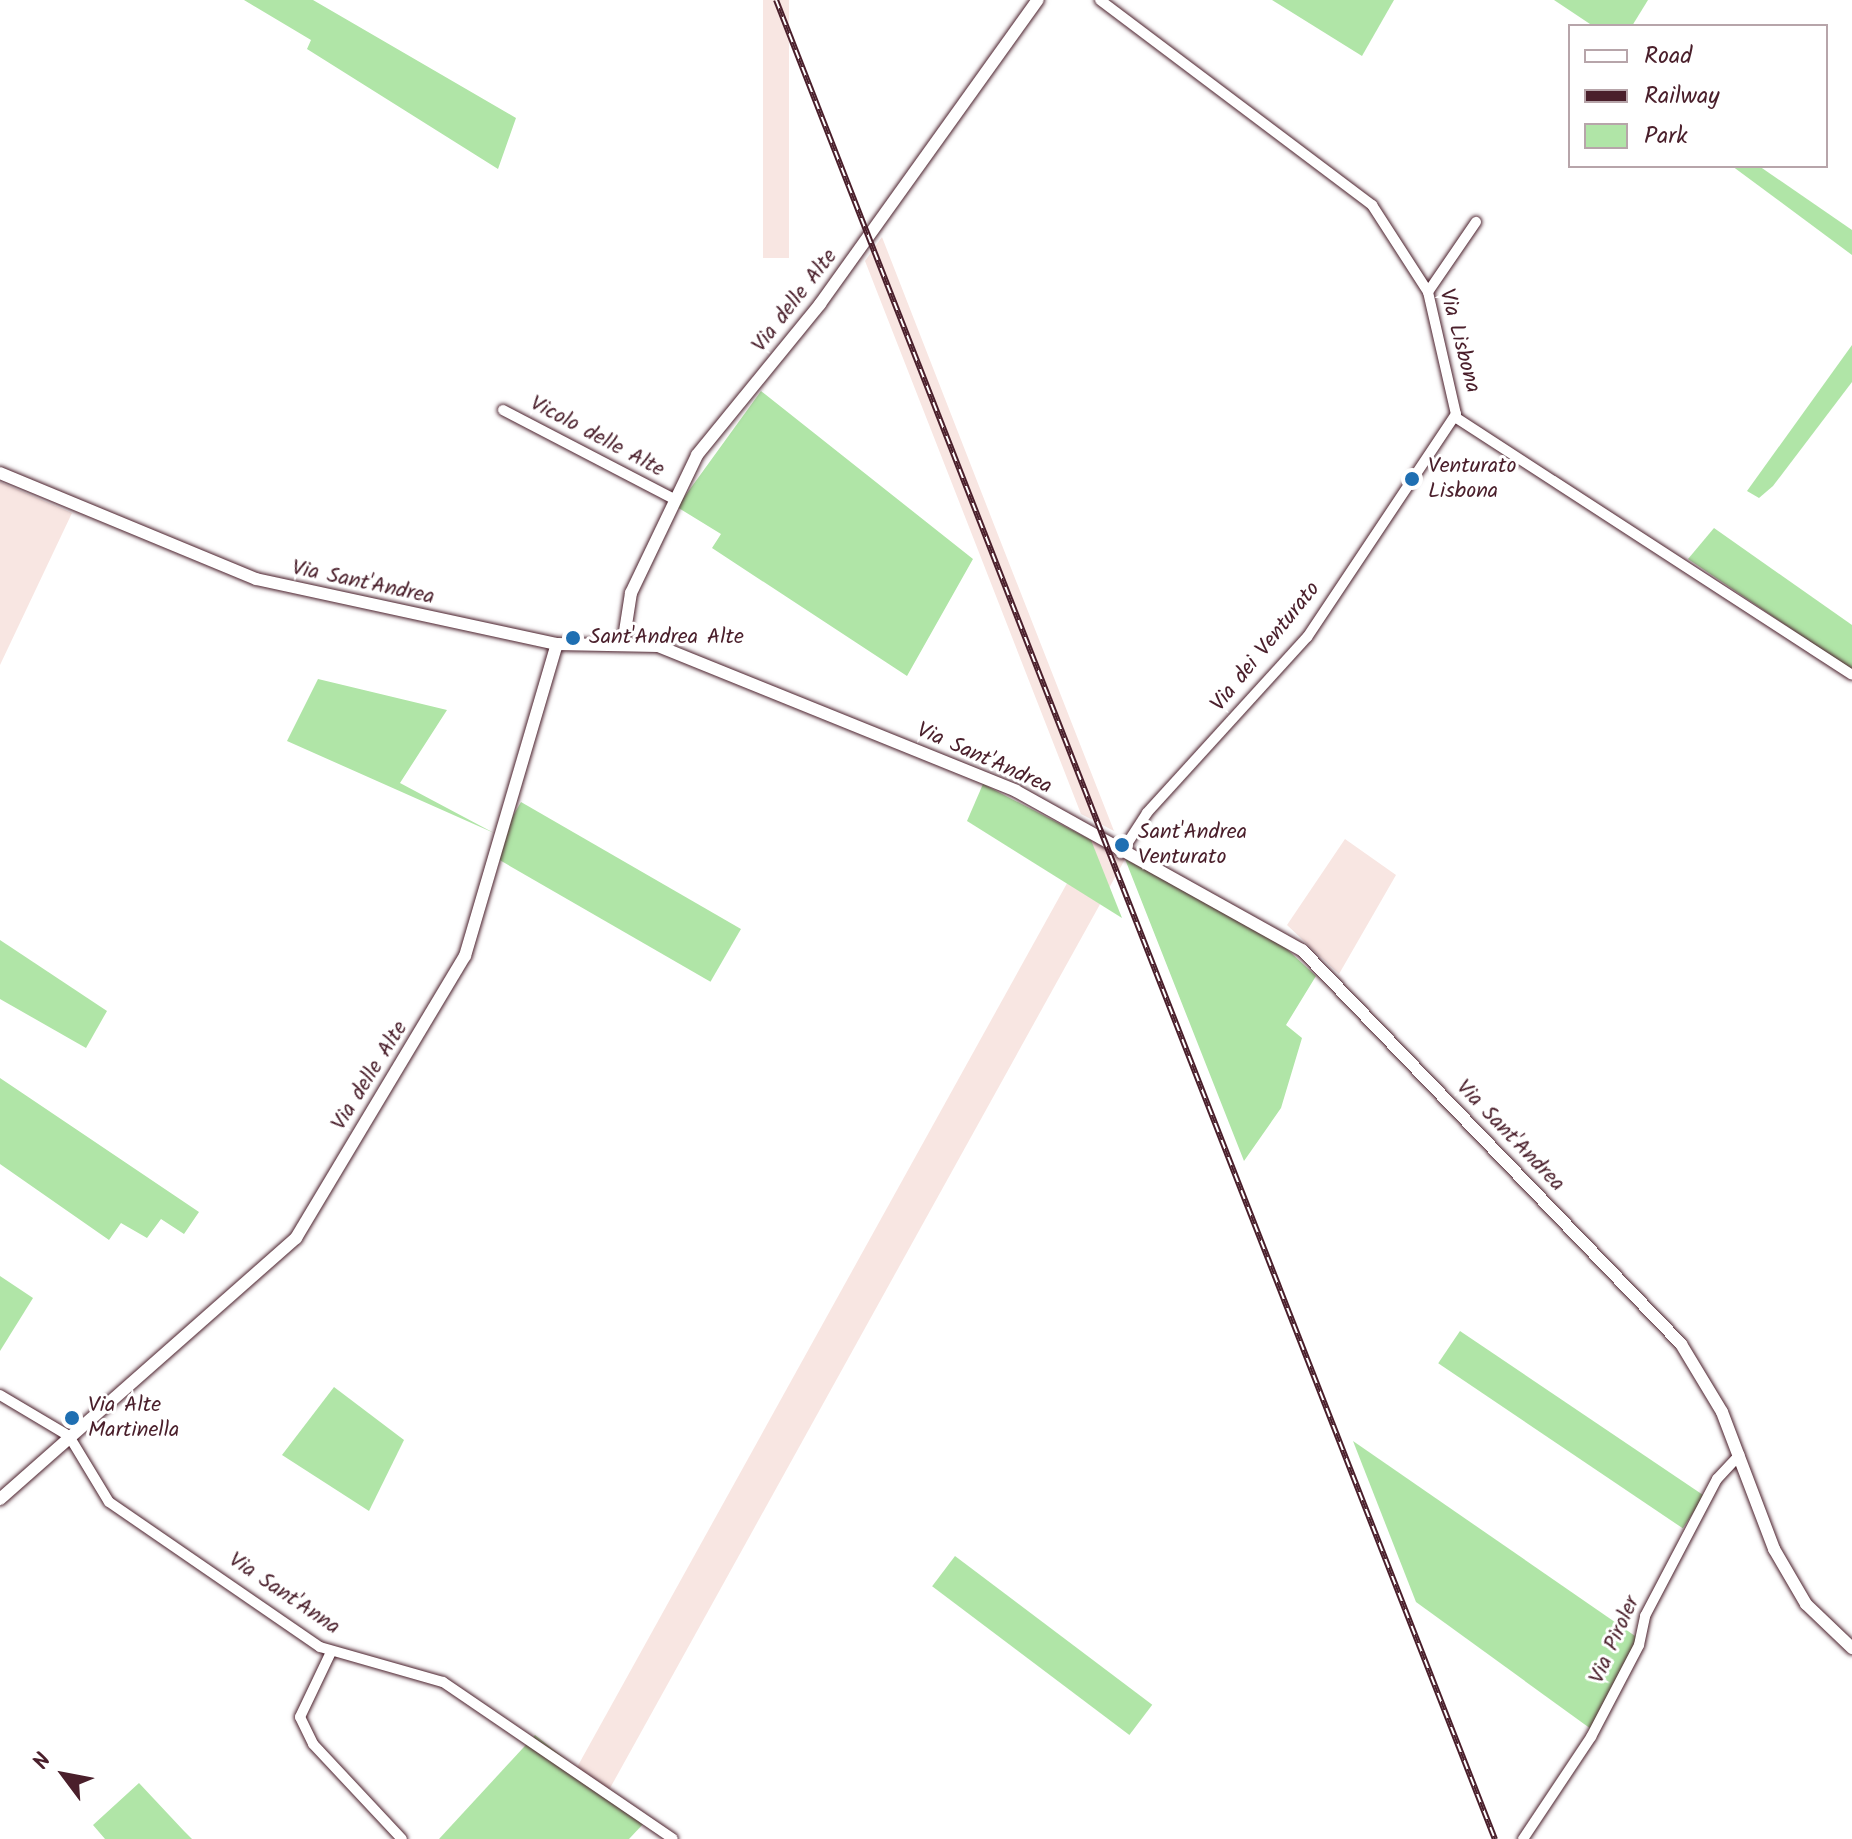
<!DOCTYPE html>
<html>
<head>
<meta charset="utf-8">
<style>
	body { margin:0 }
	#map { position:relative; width:1852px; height:1839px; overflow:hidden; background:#fff; font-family:Kalam,sans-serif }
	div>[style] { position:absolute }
	.built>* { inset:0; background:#f8e6e2; transform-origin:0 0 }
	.green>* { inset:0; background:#b0e5a7; transform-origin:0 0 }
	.roads { filter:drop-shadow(0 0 2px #4a1f2b) drop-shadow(0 0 2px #4a1f2b) }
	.minor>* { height:10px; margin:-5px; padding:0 5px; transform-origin:5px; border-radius:5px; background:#fff }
	.tertiary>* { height:12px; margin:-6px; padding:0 6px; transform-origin:6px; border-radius:6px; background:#fff }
	.rail>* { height:6px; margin-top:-3px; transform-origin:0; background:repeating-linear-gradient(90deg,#fff 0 9px,#4a1f2b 0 18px); box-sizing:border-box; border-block:2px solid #4a1f2b }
	.dots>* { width:22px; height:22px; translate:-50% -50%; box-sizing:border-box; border:4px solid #fff; border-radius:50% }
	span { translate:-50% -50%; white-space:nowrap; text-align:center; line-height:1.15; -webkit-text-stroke:6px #fff; paint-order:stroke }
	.street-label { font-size:22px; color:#4a1f2b }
	.poi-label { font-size:22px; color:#4a1f2b }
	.left { translate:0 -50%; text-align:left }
	.legend { position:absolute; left:1568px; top:24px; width:260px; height:144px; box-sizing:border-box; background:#fff; border:2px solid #b7a5aa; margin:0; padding:10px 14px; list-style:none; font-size:24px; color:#4a1f2b }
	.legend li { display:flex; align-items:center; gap:16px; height:40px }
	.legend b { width:40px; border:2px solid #b7a5aa }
	.north { position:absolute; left:24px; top:1735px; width:80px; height:80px; -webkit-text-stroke:6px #fff; paint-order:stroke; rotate:302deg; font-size:22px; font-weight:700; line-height:32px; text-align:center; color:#4a1f2b }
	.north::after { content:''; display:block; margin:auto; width:28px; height:36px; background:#4a1f2b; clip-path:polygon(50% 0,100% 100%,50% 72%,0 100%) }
</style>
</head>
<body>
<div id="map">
	<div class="built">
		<div style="left:763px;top:0;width:26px;height:258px"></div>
		<div style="clip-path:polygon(882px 237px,1000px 540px,1114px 831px,1081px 814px,978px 550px,865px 261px)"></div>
		<div style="clip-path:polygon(0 482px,72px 513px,0 665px)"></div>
		<div style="clip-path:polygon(1345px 839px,1396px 875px,1339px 974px,1287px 925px)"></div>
		<div style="left:1091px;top:840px;width:39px;height:1073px;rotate:29deg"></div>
	</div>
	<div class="green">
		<div style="clip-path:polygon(244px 0,313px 0,516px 118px,498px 169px,307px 49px,311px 40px)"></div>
		<div style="clip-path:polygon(1272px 0,1394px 0,1362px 56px)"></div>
		<div style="clip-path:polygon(1554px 0,1648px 0,1632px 26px,1593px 26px)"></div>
		<div style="clip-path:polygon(1732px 166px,1759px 166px,1852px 230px,1852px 255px)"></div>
		<div style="clip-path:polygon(1852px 345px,1852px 382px,1773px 486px,1759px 498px,1747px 491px)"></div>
		<div style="clip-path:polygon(761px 391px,973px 559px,907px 676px,712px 548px,721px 534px,677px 507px)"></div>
		<div style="clip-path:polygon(1714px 528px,1852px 625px,1852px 670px,1688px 559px)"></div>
		<div style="clip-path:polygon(318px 679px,447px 710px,400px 783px,494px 833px,287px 741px)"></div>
		<div style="clip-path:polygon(983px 784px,1091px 840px,1122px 918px,967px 821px)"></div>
		<div style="left:521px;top:802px;width:254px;height:61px;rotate:30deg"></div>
		<div style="clip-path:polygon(1125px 859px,1276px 939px,1316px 976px,1286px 1025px,1302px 1038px,1281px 1108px,1244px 1161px)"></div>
		<div style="clip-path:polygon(0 940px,107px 1011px,86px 1048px,0 999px)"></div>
		<div style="clip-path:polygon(0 1078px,199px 1212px,184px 1234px,161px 1219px,147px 1238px,121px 1223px,109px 1240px,0 1164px)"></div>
		<div style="clip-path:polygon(0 1276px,33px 1298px,0 1351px)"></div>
		<div style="left:1460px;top:1331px;width:295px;height:39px;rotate:34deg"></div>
		<div style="clip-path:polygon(334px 1387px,404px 1440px,369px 1511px,282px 1455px)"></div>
		<div style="clip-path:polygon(1353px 1441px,1638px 1638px,1591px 1729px,1416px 1602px)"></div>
		<div style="left:955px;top:1556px;width:247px;height:38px;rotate:37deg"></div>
		<div style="clip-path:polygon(535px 1735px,645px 1822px,629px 1839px,439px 1839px)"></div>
		<div style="clip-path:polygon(139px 1783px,184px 1831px,192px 1839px,105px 1839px,93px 1825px)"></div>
	</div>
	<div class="roads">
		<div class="minor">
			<div style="left:1100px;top:0;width:341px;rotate:37deg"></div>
			<div style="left:1372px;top:205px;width:103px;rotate:57.2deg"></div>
			<div style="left:1428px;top:292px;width:125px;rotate:77.1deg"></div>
			<div style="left:1456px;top:414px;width:268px;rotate:123.7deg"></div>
			<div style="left:1307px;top:637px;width:238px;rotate:132.3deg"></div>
			<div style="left:1147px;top:813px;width:48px;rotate:123deg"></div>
			<div style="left:1428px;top:292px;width:85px;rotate:-55.6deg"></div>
			<div style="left:503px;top:410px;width:191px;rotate:27.5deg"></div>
			<div style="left:1455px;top:417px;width:473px;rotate:33deg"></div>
			<div style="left:0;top:1395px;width:80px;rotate:30.7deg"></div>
			<div style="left:69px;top:1436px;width:77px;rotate:58.8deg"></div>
			<div style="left:109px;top:1502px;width:256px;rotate:34.5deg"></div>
			<div style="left:320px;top:1647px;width:128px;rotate:15.9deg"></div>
			<div style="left:443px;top:1682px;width:278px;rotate:34.3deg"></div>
			<div style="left:331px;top:1652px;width:72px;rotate:115.5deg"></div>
			<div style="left:300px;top:1717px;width:30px;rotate:64deg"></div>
			<div style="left:313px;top:1744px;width:130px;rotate:46.9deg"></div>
			<div style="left:1523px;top:1839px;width:123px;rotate:-56.3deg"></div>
			<div style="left:1591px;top:1737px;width:104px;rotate:-62.4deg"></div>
			<div style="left:1639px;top:1645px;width:30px;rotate:-78deg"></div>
			<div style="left:1645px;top:1616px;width:155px;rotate:-62.3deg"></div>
			<div style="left:1717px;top:1479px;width:33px;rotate:-47deg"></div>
		</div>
		<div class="tertiary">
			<div style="left:0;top:473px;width:277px;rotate:22.5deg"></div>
			<div style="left:256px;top:579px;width:308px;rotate:12.2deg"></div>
			<div style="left:557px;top:644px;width:101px;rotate:1.1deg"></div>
			<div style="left:658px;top:646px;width:386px;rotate:22deg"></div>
			<div style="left:1016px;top:791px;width:327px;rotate:29.1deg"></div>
			<div style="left:1302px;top:950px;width:547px;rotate:46.11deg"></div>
			<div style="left:1681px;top:1344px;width:79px;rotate:58.9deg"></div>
			<div style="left:1722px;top:1412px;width:147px;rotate:69.2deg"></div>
			<div style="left:1774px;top:1549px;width:64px;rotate:59.8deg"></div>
			<div style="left:1806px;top:1604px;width:64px;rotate:43.7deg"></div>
			<div style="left:623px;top:644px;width:52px;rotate:-81.1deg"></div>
			<div style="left:631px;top:593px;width:153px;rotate:-64.4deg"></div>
			<div style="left:697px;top:455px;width:195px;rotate:-50.8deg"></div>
			<div style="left:820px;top:304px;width:374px;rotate:-54.4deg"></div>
			<div style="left:0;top:1499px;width:395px;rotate:-41.4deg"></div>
			<div style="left:296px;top:1238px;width:329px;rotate:-59.1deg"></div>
			<div style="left:465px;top:956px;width:325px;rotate:-73.6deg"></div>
		</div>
	</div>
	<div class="rail">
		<div style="left:776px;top:0;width:1975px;rotate:68.65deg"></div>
	</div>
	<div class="dots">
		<div style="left:1412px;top:479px;background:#1f6fb2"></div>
		<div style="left:573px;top:638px;background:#1f6fb2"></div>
		<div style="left:1122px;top:845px;background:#1f6fb2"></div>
		<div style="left:72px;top:1418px;background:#1f6fb2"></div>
	</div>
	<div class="street-label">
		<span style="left:795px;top:301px;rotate:-52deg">Via delle Alte</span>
		<span style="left:1459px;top:341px;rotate:75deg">Via Lisbona</span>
		<span style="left:597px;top:437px;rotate:28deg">Vicolo delle Alte</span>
		<span style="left:363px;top:583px;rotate:12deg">Via Sant'Andrea</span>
		<span style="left:1266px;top:647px;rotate:-51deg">Via dei Venturato</span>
		<span style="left:984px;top:759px;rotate:24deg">Via Sant'Andrea</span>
		<span style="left:370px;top:1076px;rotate:-58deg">Via delle Alte</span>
		<span style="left:1510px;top:1136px;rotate:46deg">Via Sant'Andrea</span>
		<span style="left:284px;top:1594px;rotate:34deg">Via Sant'Anna</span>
		<span style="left:1615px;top:1640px;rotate:-66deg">Via Piroler</span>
	</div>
	<div class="poi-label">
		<span class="left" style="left:1428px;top:479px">Venturato<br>Lisbona</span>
		<span class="left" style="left:589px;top:638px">Sant'Andrea Alte</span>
		<span class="left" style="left:1138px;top:845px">Sant'Andrea<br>Venturato</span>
		<span class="left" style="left:88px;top:1418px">Via Alte<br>Martinella</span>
	</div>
	<ul class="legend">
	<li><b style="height:10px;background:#fff"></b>Road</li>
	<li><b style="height:10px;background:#4a1f2b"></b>Railway</li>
	<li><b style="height:22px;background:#b0e5a7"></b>Park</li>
	</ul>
	<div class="north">N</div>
</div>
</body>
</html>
